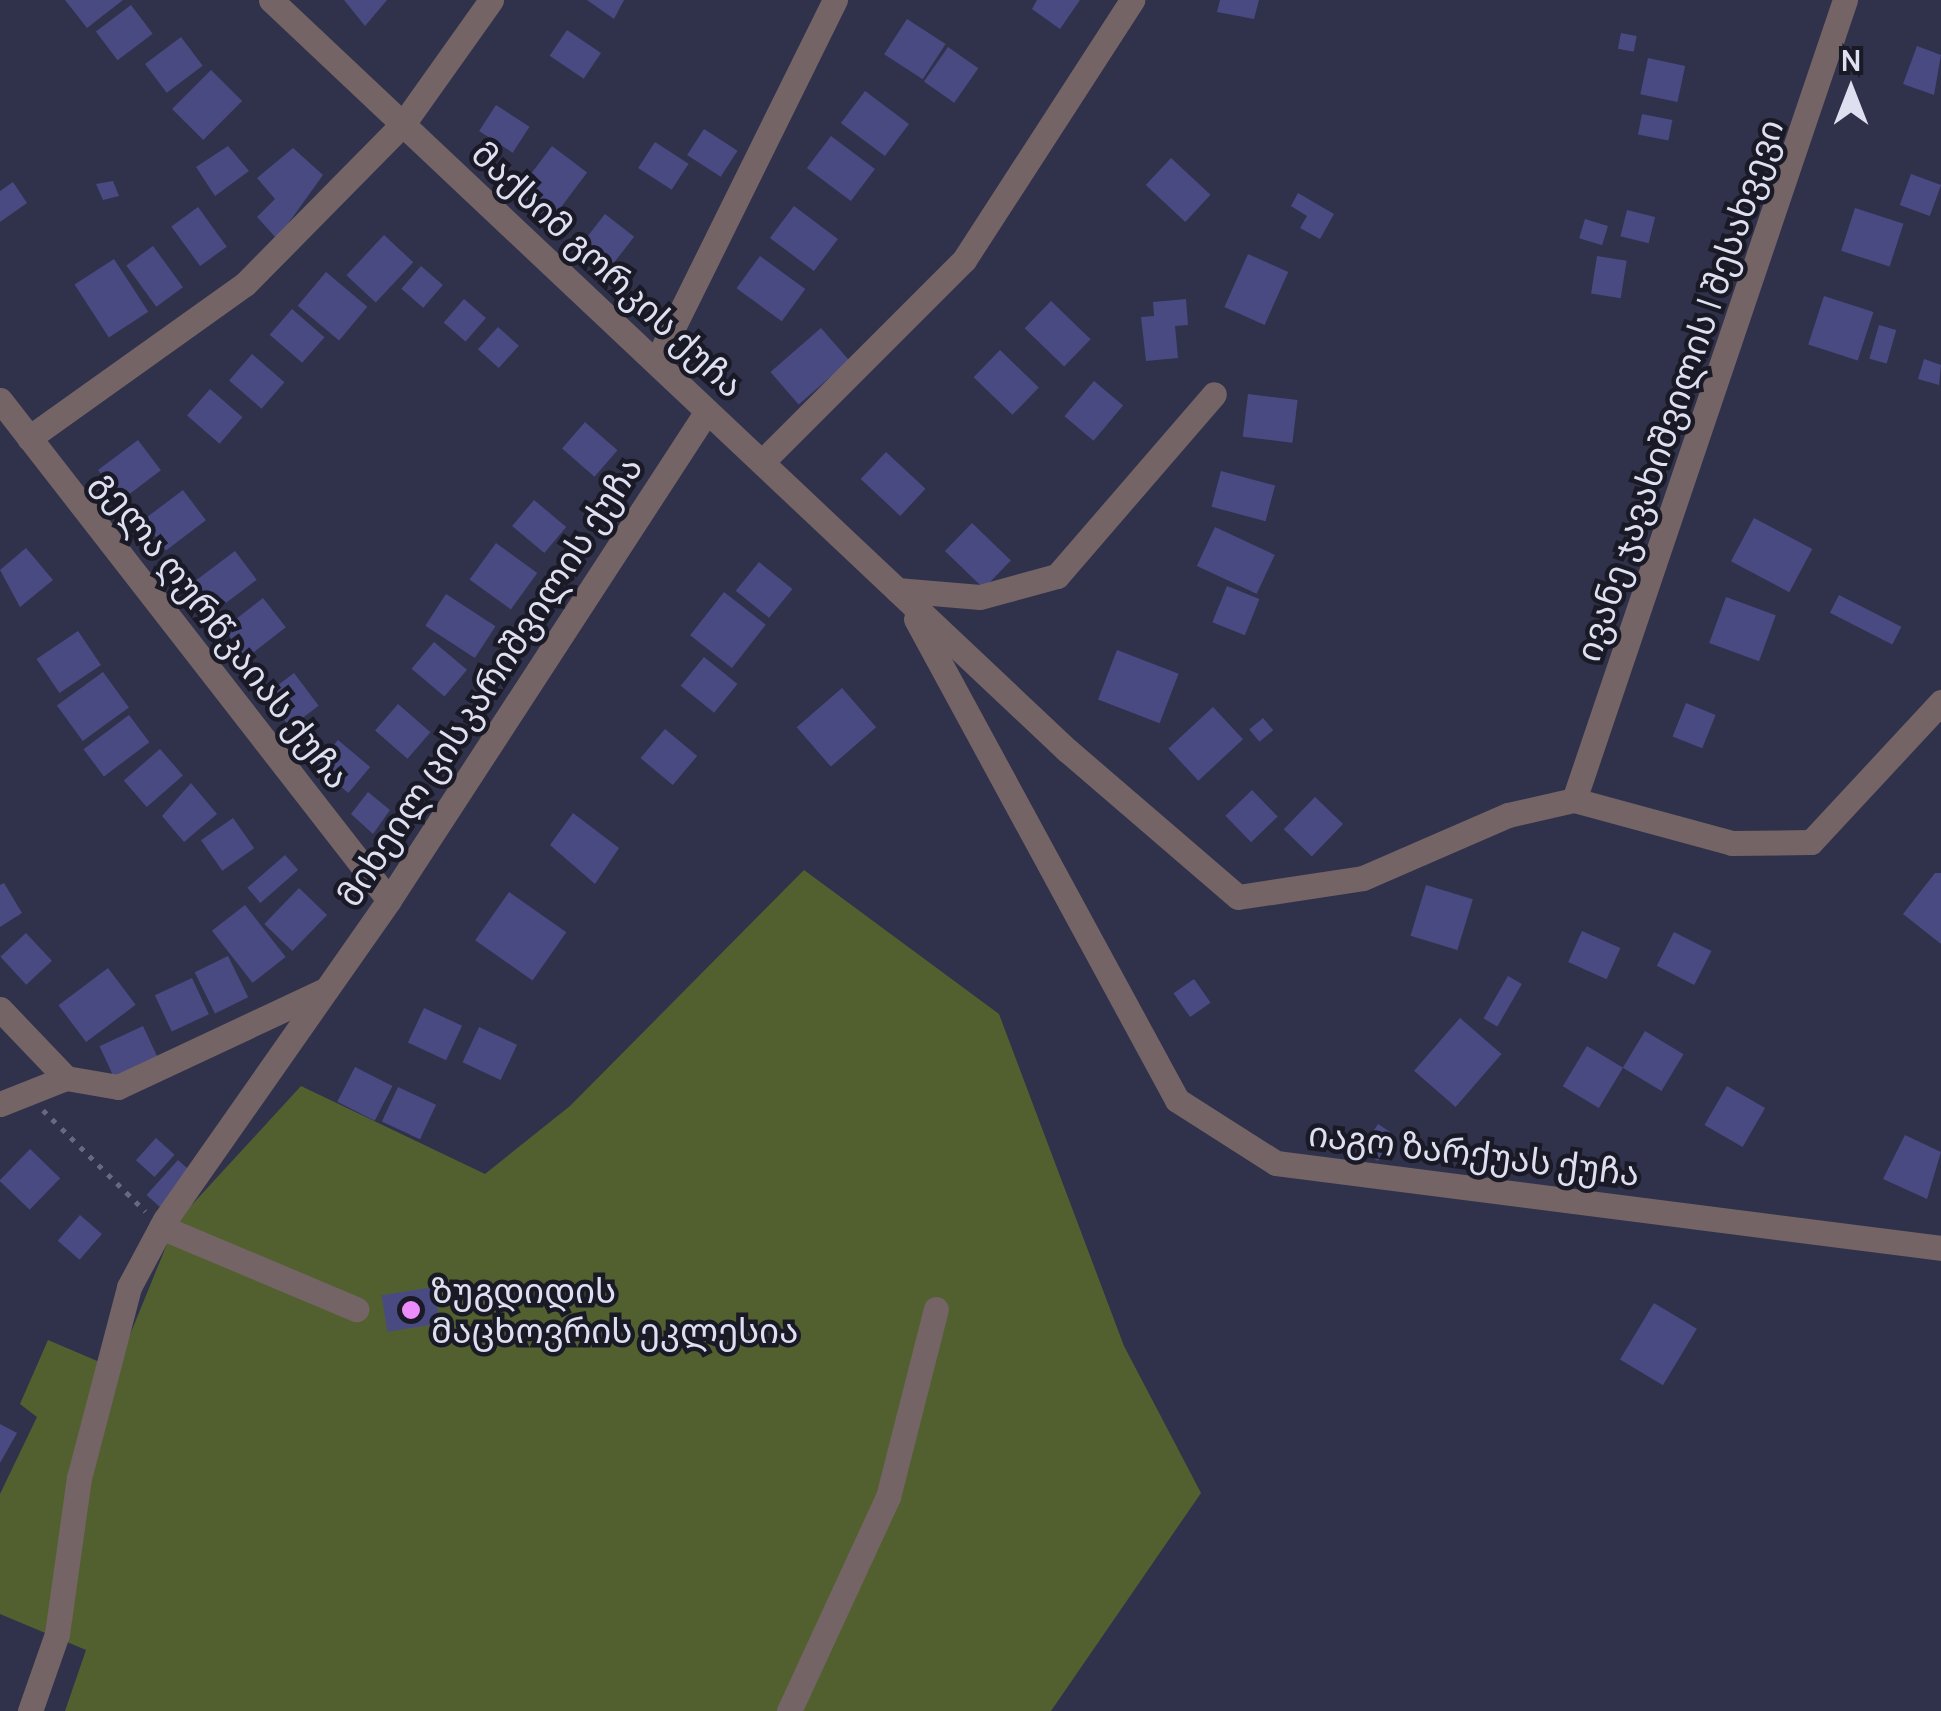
<!DOCTYPE html>
<html>
<head>
<meta charset="utf-8">
<style>
	body { margin:0 }
	#map { position:relative; width:1941px; height:1711px; overflow:hidden; background:#30314b; font-family:Manrope,"Noto Sans Georgian",sans-serif }
	div>[style] { position:absolute }
	.green>* { inset:0; background:#526030 }
	.building>* { inset:0; background:#4a4a83; transform-origin:0 0 }
	.path>* { height:5px; margin-top:-2.5px; transform-origin:0; background:repeating-linear-gradient(90deg,#686980 0 5px,transparent 0 13px) }
	.minor>* { height:25px; margin:-12.5px; padding:0 12.5px; transform-origin:12.5px; border-radius:12.5px; background:#746465 }
	.dots>* { width:28px; height:28px; translate:-50% -50%; box-sizing:border-box; border:5px solid #191a26; border-radius:50% }
	span { translate:-50% -50%; white-space:nowrap; text-align:center; line-height:1.15; -webkit-text-stroke:9px #191a26; paint-order:stroke }
	.street-label { font-size:35px; color:#dedff0 }
	.poi-label { font-size:35px; color:#dedff0 }
	.left { translate:0 -50%; text-align:left }
	.north { position:absolute; left:1801px; top:40px; width:100px; height:100px; -webkit-text-stroke:8px #191a26; paint-order:stroke; rotate:0deg; font-size:28px; font-weight:700; line-height:40px; text-align:center; color:#dedff0 }
	.north::after { content:''; display:block; margin:auto; width:35px; height:45px; background:#dedff0; clip-path:polygon(50% 0,100% 100%,50% 72%,0 100%) }
</style>
</head>
<body>
<div id="map">
	<div class="green">
		<div style="clip-path:polygon(804px 870px,999px 1014px,1124px 1346px,1201px 1493px,1051px 1711px,65px 1711px,86px 1650px,0 1614px,0 1494px,37px 1417px,20px 1404px,48px 1340px,116px 1369px,176px 1222px,301px 1086px,485px 1174px,570px 1106px)"></div>
	</div>
	<div class="building">
		<div style="clip-path:polygon(65px 0,123px 0,87px 28px)"></div>
		<div style="clip-path:polygon(344px 0,387px 0,365px 26px)"></div>
		<div style="clip-path:polygon(587px 0,624px 0,614px 19px)"></div>
		<div style="clip-path:polygon(1037px 0,1080px 0,1060px 29px,1032px 9px)"></div>
		<div style="clip-path:polygon(1220px 0,1259px 0,1254px 19px,1217px 12px)"></div>
		<div style="left:131px;top:5px;width:36px;height:44px;rotate:53deg"></div>
		<div style="left:907px;top:19px;width:46px;height:42px;rotate:33deg"></div>
		<div style="left:567px;top:30px;width:41px;height:31px;rotate:34deg"></div>
		<div style="left:1621px;top:33px;width:16px;height:16px;rotate:11deg"></div>
		<div style="left:181px;top:37px;width:36px;height:45px;rotate:53deg"></div>
		<div style="clip-path:polygon(1917px 46px,1941px 55px,1934px 95px,1903px 84px)"></div>
		<div style="left:948px;top:47px;width:37px;height:42px;rotate:35deg"></div>
		<div style="left:1648px;top:58px;width:38px;height:37px;rotate:12deg"></div>
		<div style="left:211px;top:70px;width:44px;height:55px;rotate:45deg"></div>
		<div style="left:865px;top:91px;width:55px;height:40px;rotate:37deg"></div>
		<div style="left:496px;top:105px;width:40px;height:31px;rotate:33deg"></div>
		<div style="left:1642px;top:114px;width:31px;height:21px;rotate:11deg"></div>
		<div style="left:704px;top:129px;width:40px;height:31px;rotate:33deg"></div>
		<div style="left:831px;top:136px;width:55px;height:40px;rotate:37deg"></div>
		<div style="left:655px;top:142px;width:40px;height:31px;rotate:33deg"></div>
		<div style="clip-path:polygon(228px 146px,249px 171px,215px 196px,196px 167px)"></div>
		<div style="left:552px;top:146px;width:44px;height:62px;rotate:37deg"></div>
		<div style="clip-path:polygon(293px 148px,323px 175px,277px 239px,257px 217px,275px 199px,257px 178px)"></div>
		<div style="left:1171px;top:158px;width:54px;height:37px;rotate:43deg"></div>
		<div style="left:1911px;top:174px;width:32px;height:33px;rotate:20deg"></div>
		<div style="clip-path:polygon(113px 181px,119px 196px,103px 200px,96px 184px)"></div>
		<div style="clip-path:polygon(13px 182px,27px 203px,0 222px,0 191px)"></div>
		<div style="clip-path:polygon(1298px 193px,1334px 214px,1320px 239px,1300px 228px,1307px 216px,1291px 206px)"></div>
		<div style="left:794px;top:206px;width:55px;height:40px;rotate:37deg"></div>
		<div style="left:198px;top:207px;width:49px;height:33px;rotate:54deg"></div>
		<div style="left:1855px;top:208px;width:51px;height:45px;rotate:18deg"></div>
		<div style="left:1627px;top:210px;width:29px;height:27px;rotate:14deg"></div>
		<div style="left:605px;top:214px;width:37px;height:40px;rotate:38deg"></div>
		<div style="left:1585px;top:219px;width:24px;height:20px;rotate:17deg"></div>
		<div style="left:384px;top:235px;width:40px;height:55px;rotate:43deg"></div>
		<div style="left:153px;top:246px;width:51px;height:33px;rotate:54deg"></div>
		<div style="left:1248px;top:254px;width:44px;height:58px;rotate:24deg"></div>
		<div style="left:760px;top:256px;width:56px;height:40px;rotate:36deg"></div>
		<div style="left:1597px;top:256px;width:30px;height:38px;rotate:9deg"></div>
		<div style="left:114px;top:259px;width:63px;height:47px;rotate:57deg"></div>
		<div style="left:421px;top:266px;width:29px;height:30px;rotate:41deg"></div>
		<div style="left:326px;top:272px;width:54px;height:44px;rotate:40deg"></div>
		<div style="left:1824px;top:296px;width:52px;height:51px;rotate:18deg"></div>
		<div style="left:464px;top:299px;width:29px;height:31px;rotate:41deg"></div>
		<div style="clip-path:polygon(1186px 299px,1188px 325px,1175px 326px,1178px 358px,1146px 361px,1141px 317px,1154px 316px,1153px 302px)"></div>
		<div style="left:1051px;top:301px;width:55px;height:38px;rotate:44deg"></div>
		<div style="left:292px;top:309px;width:43px;height:34px;rotate:41deg"></div>
		<div style="left:1879px;top:325px;width:18px;height:35px;rotate:16deg"></div>
		<div style="left:498px;top:327px;width:28px;height:30px;rotate:42deg"></div>
		<div style="left:821px;top:328px;width:43px;height:67px;rotate:49deg"></div>
		<div style="left:1000px;top:350px;width:54px;height:38px;rotate:44deg"></div>
		<div style="left:252px;top:354px;width:43px;height:35px;rotate:41deg"></div>
		<div style="clip-path:polygon(1924px 359px,1941px 365px,1939px 385px,1918px 379px)"></div>
		<div style="left:1094px;top:381px;width:38px;height:46px;rotate:40deg"></div>
		<div style="left:210px;top:389px;width:43px;height:35px;rotate:41deg"></div>
		<div style="left:1248px;top:394px;width:50px;height:43px;rotate:7deg"></div>
		<div style="left:585px;top:422px;width:43px;height:35px;rotate:41deg"></div>
		<div style="left:138px;top:440px;width:38px;height:50px;rotate:53deg"></div>
		<div style="left:886px;top:452px;width:54px;height:37px;rotate:43deg"></div>
		<div style="left:1221px;top:471px;width:56px;height:37px;rotate:15deg"></div>
		<div style="left:183px;top:490px;width:38px;height:50px;rotate:53deg"></div>
		<div style="left:534px;top:500px;width:42px;height:34px;rotate:40deg"></div>
		<div style="left:1754px;top:518px;width:66px;height:49px;rotate:28deg"></div>
		<div style="left:972px;top:523px;width:54px;height:39px;rotate:44deg"></div>
		<div style="left:1215px;top:527px;width:66px;height:43px;rotate:25deg"></div>
		<div style="left:496px;top:543px;width:51px;height:45px;rotate:36deg"></div>
		<div style="clip-path:polygon(26px 548px,53px 580px,20px 607px,0 570px)"></div>
		<div style="left:235px;top:551px;width:36px;height:50px;rotate:53deg"></div>
		<div style="left:759px;top:562px;width:43px;height:37px;rotate:39deg"></div>
		<div style="left:1227px;top:586px;width:35px;height:39px;rotate:22deg"></div>
		<div style="left:724px;top:592px;width:53px;height:55px;rotate:38deg"></div>
		<div style="left:446px;top:594px;width:59px;height:38px;rotate:33deg"></div>
		<div style="left:1839px;top:595px;width:70px;height:20px;rotate:27deg"></div>
		<div style="left:1726px;top:597px;width:53px;height:49px;rotate:20deg"></div>
		<div style="left:263px;top:598px;width:37px;height:50px;rotate:52deg"></div>
		<div style="left:78px;top:631px;width:41px;height:50px;rotate:56deg"></div>
		<div style="left:434px;top:642px;width:43px;height:35px;rotate:40deg"></div>
		<div style="left:1117px;top:650px;width:66px;height:53px;rotate:21deg"></div>
		<div style="left:704px;top:657px;width:43px;height:37px;rotate:39deg"></div>
		<div style="left:103px;top:672px;width:44px;height:57px;rotate:54deg"></div>
		<div style="left:294px;top:673px;width:41px;height:36px;rotate:53deg"></div>
		<div style="left:842px;top:688px;width:52px;height:60px;rotate:49deg"></div>
		<div style="left:1686px;top:703px;width:32px;height:36px;rotate:22deg"></div>
		<div style="left:398px;top:704px;width:43px;height:35px;rotate:41deg"></div>
		<div style="left:1213px;top:707px;width:44px;height:61px;rotate:47deg"></div>
		<div style="left:129px;top:715px;width:34px;height:57px;rotate:53deg"></div>
		<div style="left:1263px;top:718px;width:16px;height:18px;rotate:50deg"></div>
		<div style="left:665px;top:729px;width:42px;height:38px;rotate:40deg"></div>
		<div style="left:338px;top:740px;width:42px;height:34px;rotate:40deg"></div>
		<div style="left:160px;top:749px;width:35px;height:48px;rotate:49deg"></div>
		<div style="clip-path:polygon(191px 783px,217px 814px,184px 842px,162px 816px)"></div>
		<div style="left:1252px;top:790px;width:37px;height:37px;rotate:46deg"></div>
		<div style="clip-path:polygon(368px 792px,390px 810px,373px 834px,351px 814px)"></div>
		<div style="left:1315px;top:797px;width:39px;height:45px;rotate:44deg"></div>
		<div style="clip-path:polygon(573px 813px,619px 848px,595px 884px,550px 845px)"></div>
		<div style="left:233px;top:818px;width:37px;height:39px;rotate:55deg"></div>
		<div style="left:285px;top:855px;width:20px;height:50px;rotate:49deg"></div>
		<div style="clip-path:polygon(1935px 873px,1941px 873px,1941px 944px,1903px 914px)"></div>
		<div style="clip-path:polygon(4px 883px,22px 913px,0 927px,0 885px)"></div>
		<div style="left:1426px;top:885px;width:49px;height:53px;rotate:17deg"></div>
		<div style="left:299px;top:888px;width:39px;height:50px;rotate:44deg"></div>
		<div style="left:509px;top:892px;width:70px;height:59px;rotate:35deg"></div>
		<div style="left:245px;top:905px;width:66px;height:42px;rotate:52deg"></div>
		<div style="left:1582px;top:931px;width:42px;height:34px;rotate:24deg"></div>
		<div style="left:1674px;top:932px;width:42px;height:38px;rotate:27deg"></div>
		<div style="left:26px;top:933px;width:38px;height:35px;rotate:47deg"></div>
		<div style="left:228px;top:956px;width:46px;height:37px;rotate:64deg"></div>
		<div style="left:108px;top:968px;width:46px;height:62px;rotate:53deg"></div>
		<div style="left:1508px;top:976px;width:16px;height:49px;rotate:30deg"></div>
		<div style="left:192px;top:978px;width:40px;height:41px;rotate:65deg"></div>
		<div style="left:1194px;top:979px;width:29px;height:25px;rotate:55deg"></div>
		<div style="left:424px;top:1008px;width:42px;height:38px;rotate:25deg"></div>
		<div style="left:1460px;top:1018px;width:55px;height:70px;rotate:41deg"></div>
		<div style="left:143px;top:1026px;width:35px;height:48px;rotate:65deg"></div>
		<div style="left:479px;top:1027px;width:42px;height:39px;rotate:25deg"></div>
		<div style="left:1645px;top:1031px;width:45px;height:43px;rotate:31deg"></div>
		<div style="left:1587px;top:1046px;width:42px;height:47px;rotate:31deg"></div>
		<div style="left:355px;top:1067px;width:42px;height:39px;rotate:27deg"></div>
		<div style="left:1727px;top:1086px;width:44px;height:45px;rotate:30deg"></div>
		<div style="left:398px;top:1087px;width:42px;height:38px;rotate:25deg"></div>
		<div style="left:1378px;top:1124px;width:20px;height:31px;rotate:33deg"></div>
		<div style="clip-path:polygon(1905px 1135px,1941px 1152px,1927px 1199px,1883px 1179px)"></div>
		<div style="left:156px;top:1138px;width:25px;height:30px;rotate:42deg"></div>
		<div style="left:30px;top:1149px;width:42px;height:44px;rotate:44deg"></div>
		<div style="left:178px;top:1160px;width:24px;height:47px;rotate:42deg"></div>
		<div style="left:80px;top:1215px;width:29px;height:34px;rotate:41deg"></div>
		<div style="left:434px;top:1287px;width:37px;height:53px;rotate:81deg"></div>
		<div style="left:1654px;top:1303px;width:50px;height:66px;rotate:31deg"></div>
		<div style="clip-path:polygon(0 1424px,17px 1433px,0 1463px)"></div>
	</div>
	<div class="path">
		<div style="left:43px;top:1110px;width:144px;rotate:44.7deg"></div>
	</div>
	<div class="minor">
		<div style="left:271px;top:0;width:1094px;rotate:43.3deg"></div>
		<div style="left:1067px;top:750px;width:225px;rotate:40.7deg"></div>
		<div style="left:1238px;top:897px;width:126px;rotate:-8.6deg"></div>
		<div style="left:1363px;top:878px;width:158px;rotate:-23.5deg"></div>
		<div style="left:1508px;top:815px;width:68px;rotate:-12.8deg"></div>
		<div style="left:1574px;top:800px;width:164px;rotate:15.2deg"></div>
		<div style="left:1732px;top:843px;width:79px;rotate:-0.7deg"></div>
		<div style="left:1811px;top:842px;width:191px;rotate:-47.1deg"></div>
		<div style="left:656px;top:362px;width:404px;rotate:-63.7deg"></div>
		<div style="left:0;top:400px;width:633px;rotate:52.12deg"></div>
		<div style="left:29px;top:438px;width:265px;rotate:-35.5deg"></div>
		<div style="left:245px;top:284px;width:225px;rotate:-45.4deg"></div>
		<div style="left:403px;top:124px;width:152px;rotate:-54.6deg"></div>
		<div style="left:762px;top:462px;width:286px;rotate:-45deg"></div>
		<div style="left:964px;top:260px;width:310px;rotate:-57.1deg"></div>
		<div style="left:897px;top:590px;width:83px;rotate:4.8deg"></div>
		<div style="left:980px;top:597px;width:80px;rotate:-15.3deg"></div>
		<div style="left:1057px;top:576px;width:240px;rotate:-49.2deg"></div>
		<div style="left:916px;top:619px;width:547px;rotate:61.51deg"></div>
		<div style="left:1177px;top:1100px;width:117px;rotate:32.5deg"></div>
		<div style="left:1276px;top:1163px;width:670px;rotate:7.28deg"></div>
		<div style="left:1574px;top:800px;width:845px;rotate:-71.29deg"></div>
		<div style="left:0;top:1009px;width:95px;rotate:46.3deg"></div>
		<div style="left:66px;top:1078px;width:53px;rotate:9.8deg"></div>
		<div style="left:118px;top:1087px;width:226px;rotate:-25.1deg"></div>
		<div style="left:0;top:1104px;width:71px;rotate:-21.5deg"></div>
		<div style="left:161px;top:1227px;width:212px;rotate:22.8deg"></div>
		<div style="left:30px;top:1711px;width:82px;rotate:-70.7deg"></div>
		<div style="left:57px;top:1634px;width:158px;rotate:-82deg"></div>
		<div style="left:79px;top:1478px;width:197px;rotate:-75.3deg"></div>
		<div style="left:129px;top:1287px;width:76px;rotate:-61.8deg"></div>
		<div style="left:165px;top:1220px;width:391px;rotate:-55deg"></div>
		<div style="left:389px;top:900px;width:583px;rotate:-56.96deg"></div>
		<div style="left:789px;top:1711px;width:236px;rotate:-65.2deg"></div>
		<div style="left:888px;top:1497px;width:194px;rotate:-75.7deg"></div>
	</div>
	<div class="dots">
		<div style="left:411px;top:1310px;background:#ec8cfa"></div>
	</div>
	<div class="street-label">
		<span style="left:608px;top:269px;rotate:43deg">მაქსიმ გორკის ქუჩა</span>
		<span style="left:1679px;top:390px;rotate:-71deg">ივანე ჯავახიშვილის I შესახვევი</span>
		<span style="left:222px;top:629px;rotate:52deg">გელა ღურწკაიას ქუჩა</span>
		<span style="left:489px;top:681px;rotate:-57deg">მიხეილ ცისკარიშვილის ქუჩა</span>
		<span style="left:1474px;top:1153px;rotate:7deg">იაგო ზარქუას ქუჩა</span>
	</div>
	<div class="poi-label">
		<span class="left" style="left:431px;top:1310px">ზუგდიდის<br>მაცხოვრის ეკლესია</span>
	</div>
	<div class="north">N</div>
</div>
</body>
</html>
